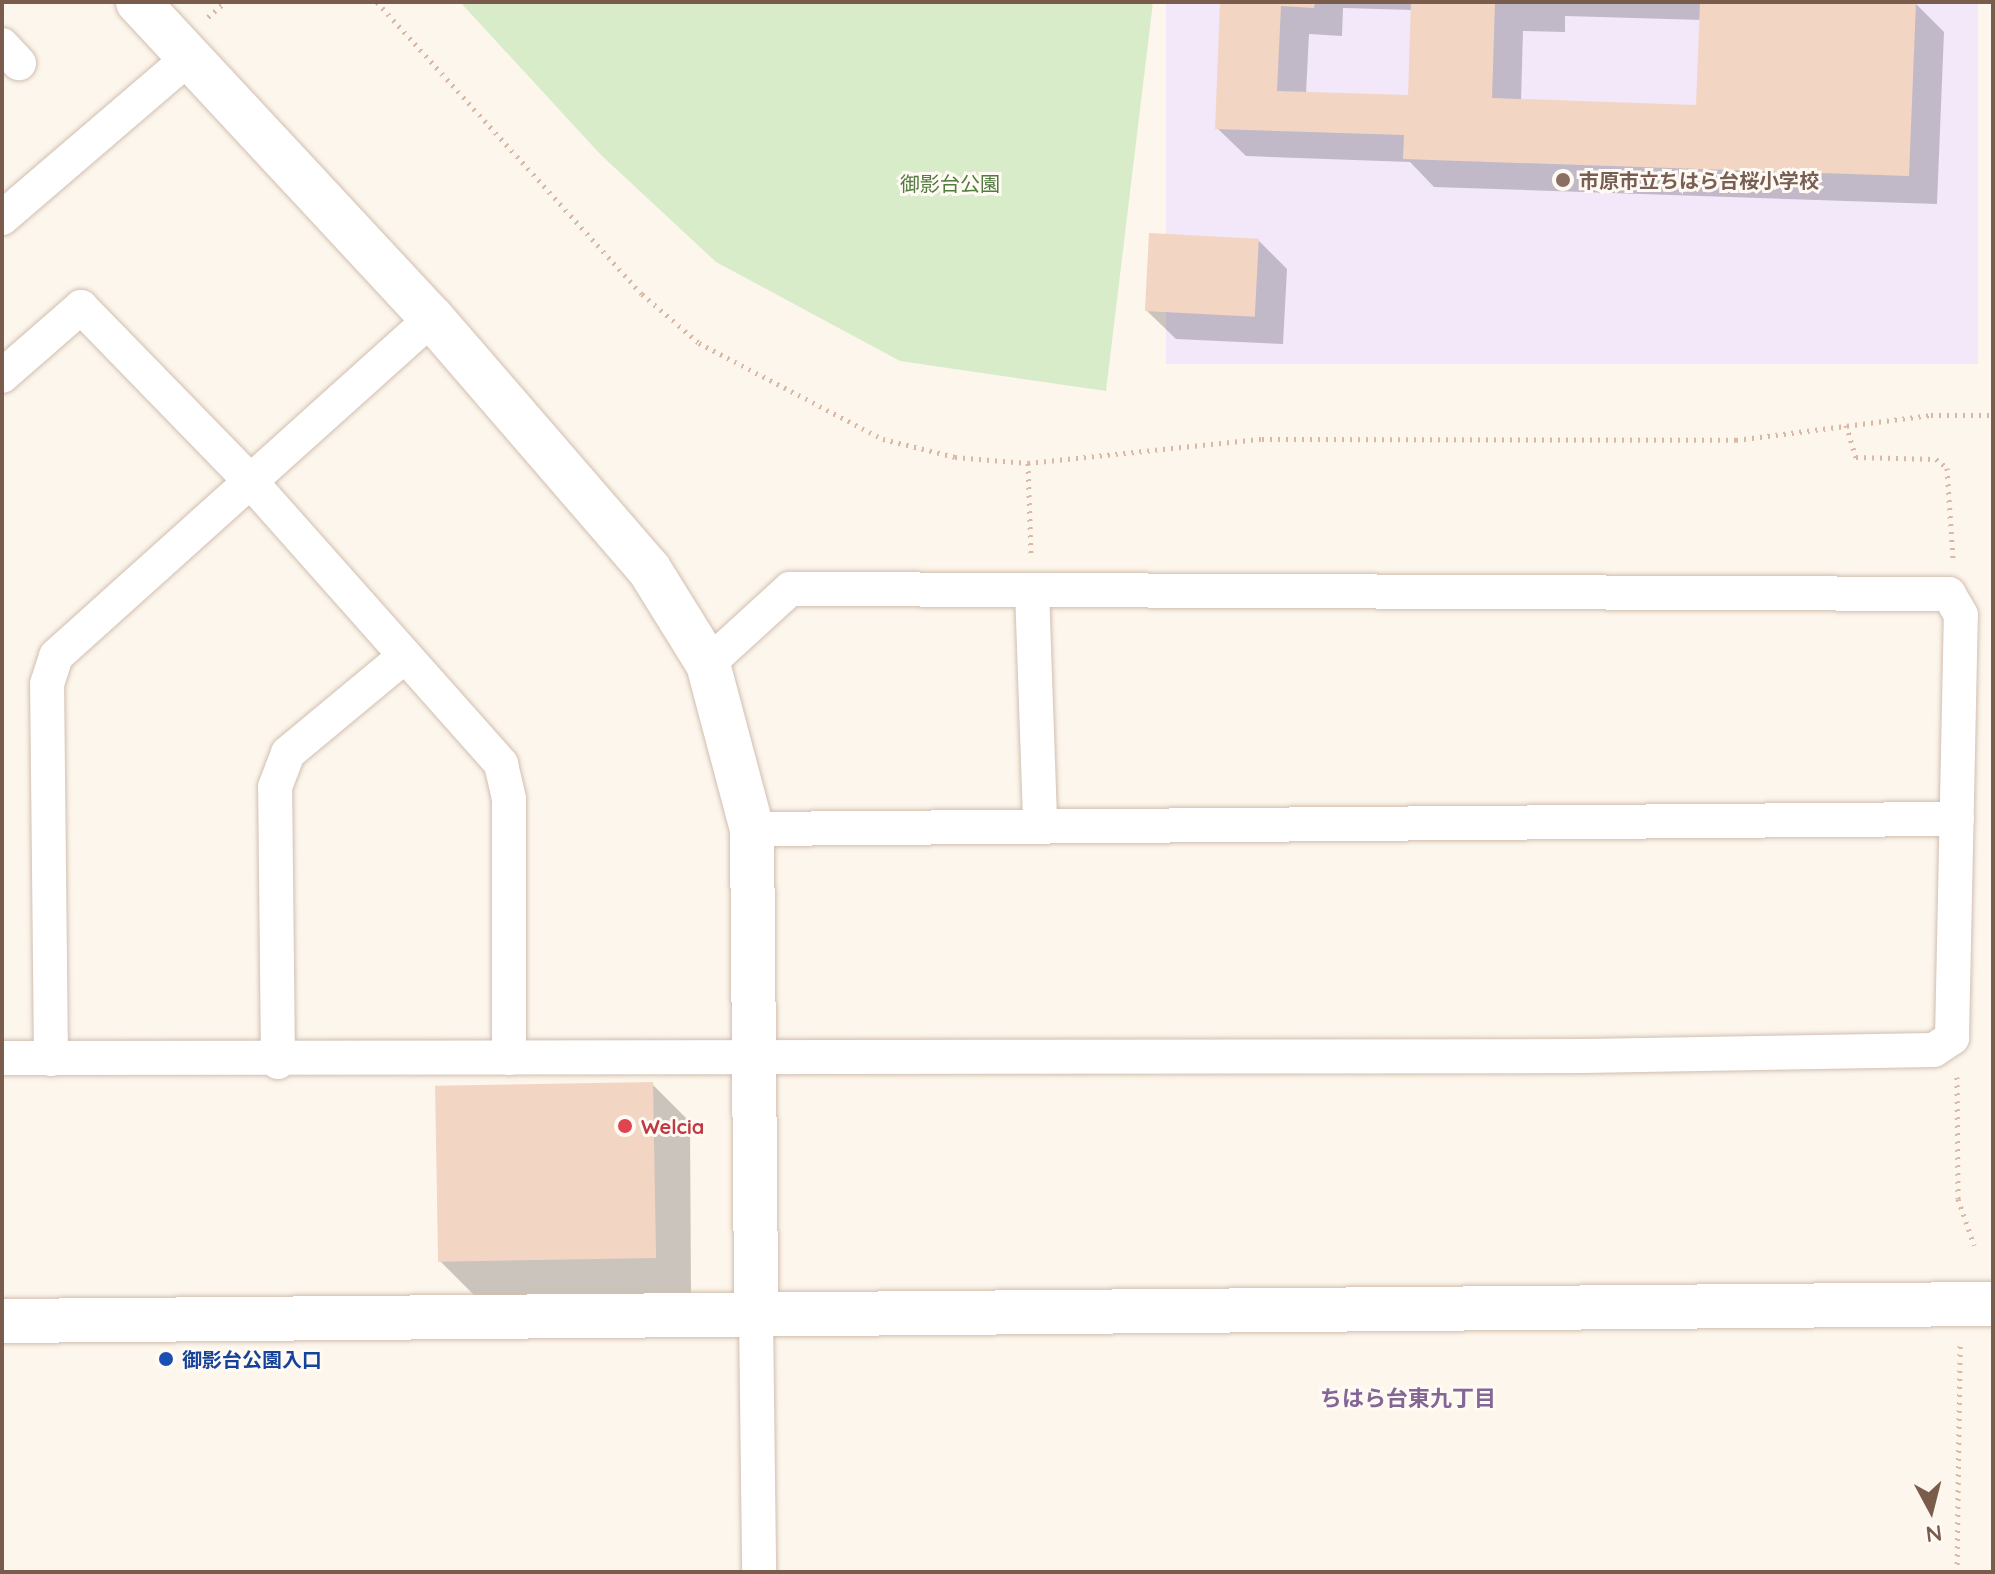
<!DOCTYPE html>
<html>
<head>
<meta charset="utf-8">
<style>
	body { margin:0 }
	#map { position:relative; width:1995px; height:1574px; overflow:hidden; background:#fdf6ec; font-family:Quicksand,"Noto Sans JP",sans-serif }
	div>[style] { position:absolute }
	.education>* { inset:0; background:#f3e8fa; transform-origin:0 0 }
	.green>* { inset:0; background:#d8ecc9 }
	.shadow>* { inset:0; background:#0003 }
	.building>* { inset:0; background:#f3d5c3; transform-origin:0 0 }
	.path>* { height:5px; margin-top:-2.5px; transform-origin:0; background:repeating-linear-gradient(90deg,#d9b8a5 0 2px,transparent 0 8px) }
	.roads { filter:drop-shadow(0 0 2px #d1beb0) drop-shadow(0 0 2px #d1beb0) }
	.street>* { height:34px; margin:-17px; padding:0 17px; transform-origin:17px; border-radius:17px; background:#fff }
	.secondary>* { height:44px; margin:-22px; padding:0 22px; transform-origin:22px; border-radius:22px; background:#fff }
	.dots>* { width:22px; height:22px; translate:-50% -50%; box-sizing:border-box; border:4px solid #fffaf3; border-radius:50% }
	span { translate:-50% -50%; white-space:nowrap; text-align:center; line-height:1.15; -webkit-text-stroke:6px #fffaf3; paint-order:stroke }
	.education-label { font-size:20px; color:#785e54; font-weight:700 }
	.left { translate:0 -50%; text-align:left }
	.park-label { font-size:20px; color:#537a41 }
	.health-label { font-size:20px; color:#be3a42; font-weight:700 }
	.transit-label { font-size:20px; color:#164399; font-weight:700 }
	.neighbourhood-label { font-size:22px; color:#846695; font-weight:700 }
	.frame { position:absolute; inset:0; border:4px solid #7a5c4d; pointer-events:none }
	.north { position:absolute; left:1891px; top:1470px; width:80px; height:80px; -webkit-text-stroke:6px #fffaf3; paint-order:stroke; rotate:173deg; font-size:22px; font-weight:700; line-height:32px; text-align:center; color:#7a5c4d }
	.north::after { content:''; display:block; margin:auto; width:28px; height:36px; background:#7a5c4d; clip-path:polygon(50% 0,100% 100%,50% 72%,0 100%) }
</style>
</head>
<body>
<div id="map">
	<div class="education">
		<div style="left:1166px;top:2px;width:812px;height:362px"></div>
	</div>
	<div class="green">
		<div style="clip-path:polygon(460px 2px,1153px 2px,1106px 391px,900px 361px,716px 262px,601px 155px)"></div>
	</div>
	<div class="shadow">
		<div style="clip-path:polygon(evenodd,1222px 2px,1915px 3px,1944px 32px,1937px 204px,1434px 187px,1410px 162px,1246px 156px,1217px 128px,1222px 2px,1343px 8px,1413px 10px,1410px 97px,1306px 94px,1309px 34px,1342px 36px,1343px 8px,1222px 2px,1565px 16px,1702px 20px,1698px 107px,1521px 101px,1523px 31px,1565px 32px,1565px 16px)"></div>
		<div style="clip-path:polygon(1258px 240px,1287px 269px,1283px 344px,1176px 339px,1147px 311px)"></div>
		<div style="clip-path:polygon(652px 1084px,690px 1122px,691px 1295px,476px 1297px,438px 1259px)"></div>
	</div>
	<div class="building">
		<div style="clip-path:polygon(1220px 2px,1315px 2px,1314px 8px,1281px 6px,1277px 91px,1408px 95px,1411px 2px,1495px 2px,1492px 98px,1696px 105px,1700px 2px,1916px 2px,1909px 176px,1403px 159px,1404px 135px,1215px 129px)"></div>
		<div style="left:1149px;top:233px;width:110px;height:78px;rotate:3deg"></div>
		<div style="left:653px;top:1082px;width:176px;height:218px;rotate:89deg"></div>
	</div>
	<div class="path">
		<div style="left:377px;top:2px;width:394px;rotate:47.8deg"></div>
		<div style="left:642px;top:294px;width:75px;rotate:40.7deg"></div>
		<div style="left:699px;top:343px;width:208px;rotate:27.6deg"></div>
		<div style="left:883px;top:439px;width:74px;rotate:14deg"></div>
		<div style="left:955px;top:457px;width:73px;rotate:4.7deg"></div>
		<div style="left:1028px;top:463px;width:235px;rotate:-5.9deg"></div>
		<div style="left:1262px;top:439px;width:474px;rotate:0.1deg"></div>
		<div style="left:1736px;top:440px;width:197px;rotate:-7.3deg"></div>
		<div style="left:1931px;top:415px;width:62px"></div>
		<div style="left:208px;top:17px;width:23px;rotate:-41deg"></div>
		<div style="left:1846px;top:425px;width:34px;rotate:73deg"></div>
		<div style="left:1856px;top:457px;width:80px;rotate:1.4deg"></div>
		<div style="left:1936px;top:459px;width:14px;rotate:39deg"></div>
		<div style="left:1947px;top:468px;width:90px;rotate:86.2deg"></div>
		<div style="left:1028px;top:463px;width:91px;rotate:88.1deg"></div>
		<div style="left:1957px;top:1077px;width:122px;rotate:89.5deg"></div>
		<div style="left:1958px;top:1199px;width:49px;rotate:70.8deg"></div>
		<div style="left:1957px;top:1572px;width:227px;rotate:-89.2deg"></div>
	</div>
	<div class="roads">
		<div class="street">
			<div style="left:2px;top:45px;width:25px;rotate:47deg"></div>
			<div style="left:2px;top:218px;width:248px;rotate:-40.6deg"></div>
			<div style="left:2px;top:376px;width:105px;rotate:-41.1deg"></div>
			<div style="left:81px;top:307px;width:244px;rotate:45.8deg"></div>
			<div style="left:251px;top:482px;width:377px;rotate:48.4deg"></div>
			<div style="left:501px;top:764px;width:36px;rotate:77deg"></div>
			<div style="left:509px;top:799px;width:259px;rotate:90deg"></div>
			<div style="left:1032px;top:590px;width:231px;rotate:88deg"></div>
			<div style="left:752px;top:829px;width:1205px;rotate:-0.48deg"></div>
			<div style="left:2px;top:1058px;width:1582px;rotate:-0.07deg"></div>
			<div style="left:1584px;top:1056px;width:350px;rotate:-1deg"></div>
			<div style="left:1934px;top:1050px;width:22px;rotate:-34deg"></div>
			<div style="left:1952px;top:1038px;width:423px;rotate:-88.8deg"></div>
			<div style="left:1961px;top:615px;width:24px;rotate:-120deg"></div>
			<div style="left:1949px;top:594px;width:1159px;rotate:-179.75deg"></div>
			<div style="left:790px;top:589px;width:111px;rotate:137.6deg"></div>
			<div style="left:51px;top:1059px;width:375px;rotate:-90.6deg"></div>
			<div style="left:47px;top:684px;width:29px;rotate:-72deg"></div>
			<div style="left:56px;top:656px;width:506px;rotate:-41.95deg"></div>
			<div style="left:278px;top:1062px;width:275px;rotate:-90.6deg"></div>
			<div style="left:275px;top:787px;width:36px;rotate:-69deg"></div>
			<div style="left:288px;top:753px;width:152px;rotate:-39.7deg"></div>
			<div style="left:756px;top:1314px;width:258px;rotate:89.3deg"></div>
		</div>
		<div class="secondary">
			<div style="left:138px;top:2px;width:432px;rotate:47.1deg"></div>
			<div style="left:432px;top:318px;width:332px;rotate:49.2deg"></div>
			<div style="left:649px;top:569px;width:112px;rotate:58.2deg"></div>
			<div style="left:708px;top:664px;width:171px;rotate:75.1deg"></div>
			<div style="left:752px;top:829px;width:485px;rotate:89.5deg"></div>
			<div style="left:2px;top:1321px;width:1991px;rotate:-0.49deg"></div>
		</div>
	</div>
	<div class="dots">
		<div style="left:1563px;top:180px;background:#8d6e63"></div>
		<div style="left:625px;top:1126px;background:#e0444e"></div>
		<div style="left:166px;top:1359px;background:#1a4fb4"></div>
	</div>
	<div class="education-label">
		<span class="left" style="left:1579px;top:180px">市原市立ちはら台桜小学校</span>
	</div>
	<div class="park-label">
		<span style="left:950px;top:183px">御影台公園</span>
	</div>
	<div class="health-label">
		<span class="left" style="left:641px;top:1126px">Welcia</span>
	</div>
	<div class="transit-label">
		<span class="left" style="left:182px;top:1359px">御影台公園入口</span>
	</div>
	<div class="neighbourhood-label">
		<span style="left:1408px;top:1399px">ちはら台東九丁目</span>
	</div>
	<div class="frame"></div>
	<div class="north">N</div>
</div>
</body>
</html>
